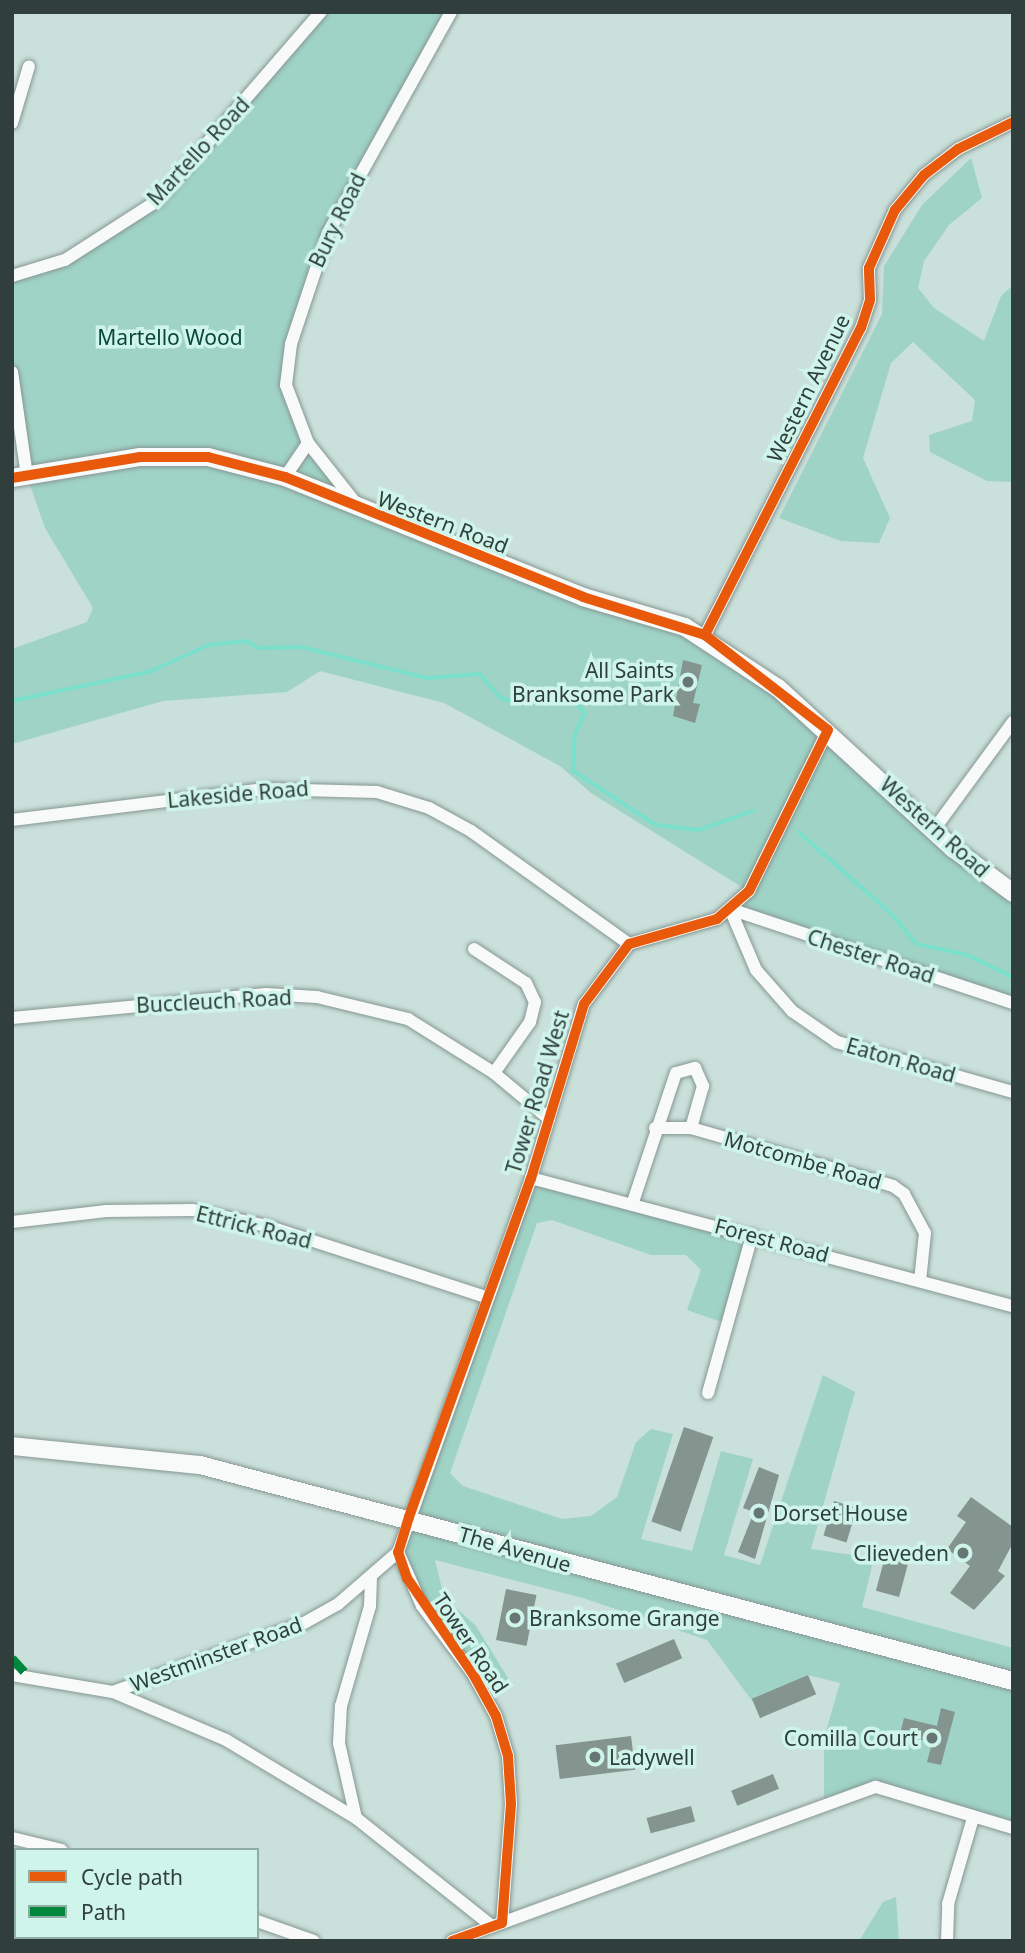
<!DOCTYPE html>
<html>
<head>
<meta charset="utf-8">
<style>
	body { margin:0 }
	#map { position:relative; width:1025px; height:1953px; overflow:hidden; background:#cae0da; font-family:"Noto Sans",sans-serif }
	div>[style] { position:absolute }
	.green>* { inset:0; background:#9fd3c6 }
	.stream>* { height:3.5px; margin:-1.75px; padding:0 1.75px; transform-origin:1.75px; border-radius:1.75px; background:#7adfcb }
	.building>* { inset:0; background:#84948f; transform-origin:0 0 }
	.roads { filter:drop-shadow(0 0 2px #869692) drop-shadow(0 0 2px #869692) }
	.street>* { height:12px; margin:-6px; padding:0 6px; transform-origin:6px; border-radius:6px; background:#f7faf9 }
	.secondary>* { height:18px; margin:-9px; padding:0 9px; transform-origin:9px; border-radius:9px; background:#f7faf9 }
	.quiet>* { height:9px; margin-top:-4.5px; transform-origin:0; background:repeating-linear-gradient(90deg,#00873e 0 18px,transparent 0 27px) }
	.cycleway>* { height:10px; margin:-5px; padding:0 5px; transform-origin:5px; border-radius:5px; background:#e8590c }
	.dots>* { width:19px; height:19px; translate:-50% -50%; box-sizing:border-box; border:4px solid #cff5eb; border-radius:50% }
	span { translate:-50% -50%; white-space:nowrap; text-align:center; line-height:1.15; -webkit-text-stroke:7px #cff5eb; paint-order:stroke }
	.street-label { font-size:21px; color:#303f3b }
	.park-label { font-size:21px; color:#09473c }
	.poi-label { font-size:21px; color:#303f3b }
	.right { translate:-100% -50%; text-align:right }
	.left { translate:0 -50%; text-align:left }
	.frame { position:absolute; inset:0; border:14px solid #303f3b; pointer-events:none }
	.legend { position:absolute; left:14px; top:1848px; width:245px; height:91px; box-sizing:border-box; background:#cff5eb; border:2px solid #8faca5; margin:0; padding:9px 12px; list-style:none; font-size:21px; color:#303f3b }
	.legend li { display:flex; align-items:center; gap:14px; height:35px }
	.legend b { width:35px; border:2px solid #8faca5 }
</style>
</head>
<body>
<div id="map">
	<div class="green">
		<div style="clip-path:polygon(323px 12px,451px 12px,328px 233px,286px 385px,308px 443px,363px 511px,705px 635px,1013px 893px,1013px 1003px,730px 909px,748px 891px,591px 793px,560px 766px,444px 703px,320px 671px,287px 692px,163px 701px,12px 744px,12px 649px,87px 622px,93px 608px,45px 528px,27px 476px,12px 372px,12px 276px,37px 271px,157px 201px)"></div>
		<div style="clip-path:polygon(971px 158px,982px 198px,949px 225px,924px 261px,918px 288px,934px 308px,984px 341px,1001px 296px,1013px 285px,1013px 482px,987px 481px,930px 452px,929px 435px,972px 421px,975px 400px,913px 342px,891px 363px,863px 458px,890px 518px,879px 543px,841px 541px,779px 518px,882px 314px,884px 266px,922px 205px)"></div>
		<div style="clip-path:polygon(531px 1178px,752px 1235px,727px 1324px,687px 1310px,701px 1270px,686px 1255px,651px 1255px,552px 1220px,537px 1223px,450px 1473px,463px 1486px,562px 1519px,591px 1516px,617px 1497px,636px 1442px,651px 1429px,673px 1434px,641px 1539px,692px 1551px,721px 1451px,753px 1459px,724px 1555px,760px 1565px,823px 1375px,855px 1392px,811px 1549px,874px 1558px,862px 1607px,1013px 1648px,1013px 1828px,876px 1787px,824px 1806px,824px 1738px,840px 1683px,808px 1675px,753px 1702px,707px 1640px,583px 1598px,435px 1560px,444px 1597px,476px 1626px,513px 1686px,480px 1687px,422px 1606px,398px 1552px)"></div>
		<div style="clip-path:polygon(896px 1897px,899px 1941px,859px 1941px,883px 1902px)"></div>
	</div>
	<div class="stream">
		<div style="left:12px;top:701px;width:140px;rotate:-12deg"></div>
		<div style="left:149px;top:672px;width:66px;rotate:-24.2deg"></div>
		<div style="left:209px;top:645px;width:38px;rotate:-6deg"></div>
		<div style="left:247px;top:641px;width:13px;rotate:32deg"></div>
		<div style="left:258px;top:648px;width:44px;rotate:-1.3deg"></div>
		<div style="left:302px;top:647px;width:129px;rotate:13.9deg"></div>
		<div style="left:427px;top:678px;width:53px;rotate:-4.3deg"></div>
		<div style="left:480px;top:674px;width:32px;rotate:49deg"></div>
		<div style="left:501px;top:698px;width:18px;rotate:16deg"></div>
		<div style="left:518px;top:703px;width:58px;rotate:-1deg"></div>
		<div style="left:576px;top:702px;width:14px;rotate:51deg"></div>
		<div style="left:585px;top:713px;width:24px;rotate:114deg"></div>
		<div style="left:575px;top:735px;width:36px;rotate:92deg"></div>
		<div style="left:574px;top:771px;width:98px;rotate:33.4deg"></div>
		<div style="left:656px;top:825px;width:43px;rotate:6.6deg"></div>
		<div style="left:699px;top:830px;width:57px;rotate:-19.4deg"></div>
		<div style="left:799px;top:832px;width:124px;rotate:41.4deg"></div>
		<div style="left:892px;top:914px;width:39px;rotate:50deg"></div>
		<div style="left:917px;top:944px;width:52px;rotate:12.2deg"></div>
		<div style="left:968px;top:955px;width:50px;rotate:26.1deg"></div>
	</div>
	<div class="building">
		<div style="clip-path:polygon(683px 660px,702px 665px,693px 703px,700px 704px,695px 723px,673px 716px)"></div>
		<div style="left:684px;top:1427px;width:31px;height:100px;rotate:19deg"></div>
		<div style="clip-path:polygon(759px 1467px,779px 1475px,755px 1559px,738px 1552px,754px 1512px,743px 1508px)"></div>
		<div style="clip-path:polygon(971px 1497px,1013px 1527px,1013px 1543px,998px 1571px,1005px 1576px,974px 1610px,950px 1593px,970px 1566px,947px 1549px,966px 1522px,957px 1516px)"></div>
		<div style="left:834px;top:1501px;width:24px;height:36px;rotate:17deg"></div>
		<div style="left:886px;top:1553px;width:24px;height:39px;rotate:15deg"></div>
		<div style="left:506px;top:1589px;width:31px;height:52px;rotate:11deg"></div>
		<div style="left:674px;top:1639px;width:21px;height:63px;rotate:67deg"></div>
		<div style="left:808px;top:1675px;width:21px;height:61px;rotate:67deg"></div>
		<div style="clip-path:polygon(941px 1708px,955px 1712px,941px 1765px,927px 1762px,932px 1743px,900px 1734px,904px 1718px,937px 1726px)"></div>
		<div style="left:631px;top:1736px;width:34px;height:76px;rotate:83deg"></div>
		<div style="left:773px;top:1774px;width:16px;height:45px;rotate:68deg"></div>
		<div style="left:691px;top:1806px;width:16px;height:46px;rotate:75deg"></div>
	</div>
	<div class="roads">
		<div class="street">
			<div style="left:12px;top:123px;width:59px;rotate:-73.4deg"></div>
			<div style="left:12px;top:276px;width:55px;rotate:-16.8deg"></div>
			<div style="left:65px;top:260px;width:109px;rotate:-32.7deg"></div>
			<div style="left:157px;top:201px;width:250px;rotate:-49.1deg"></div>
			<div style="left:12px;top:372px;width:105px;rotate:81.8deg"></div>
			<div style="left:285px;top:477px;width:41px;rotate:-55.9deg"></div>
			<div style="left:358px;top:506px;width:80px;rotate:-128.4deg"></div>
			<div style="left:308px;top:443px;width:62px;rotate:-110.8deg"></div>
			<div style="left:286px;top:385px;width:41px;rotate:-83deg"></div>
			<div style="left:291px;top:344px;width:117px;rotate:-71.6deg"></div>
			<div style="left:328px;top:233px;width:253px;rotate:-60.9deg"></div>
			<div style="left:705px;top:635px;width:344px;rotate:-63.1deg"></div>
			<div style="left:861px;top:328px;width:29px;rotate:-72deg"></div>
			<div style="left:870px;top:300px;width:32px;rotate:-92deg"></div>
			<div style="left:869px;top:268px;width:64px;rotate:-65.9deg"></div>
			<div style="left:895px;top:210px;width:45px;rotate:-50.4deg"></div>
			<div style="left:924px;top:175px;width:43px;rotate:-37.4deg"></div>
			<div style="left:958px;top:149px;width:61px;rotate:-26.1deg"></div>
			<div style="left:12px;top:820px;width:253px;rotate:-7deg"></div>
			<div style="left:263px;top:789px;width:114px;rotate:1.5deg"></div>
			<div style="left:377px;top:792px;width:54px;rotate:17.1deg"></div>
			<div style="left:429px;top:808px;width:48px;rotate:28.7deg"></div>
			<div style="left:471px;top:831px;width:194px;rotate:35.6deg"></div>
			<div style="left:935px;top:828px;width:132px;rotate:-53.7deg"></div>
			<div style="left:730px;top:909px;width:66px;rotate:66.9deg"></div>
			<div style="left:756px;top:970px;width:55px;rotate:48.7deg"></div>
			<div style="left:792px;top:1011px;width:55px;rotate:34.6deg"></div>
			<div style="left:837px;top:1042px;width:183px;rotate:15.9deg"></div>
			<div style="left:730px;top:909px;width:298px;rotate:18.4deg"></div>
			<div style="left:474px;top:949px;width:62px;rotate:33.2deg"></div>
			<div style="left:526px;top:983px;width:21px;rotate:65deg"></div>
			<div style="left:535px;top:1002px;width:21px;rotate:104deg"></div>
			<div style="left:530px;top:1022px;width:62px;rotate:125.2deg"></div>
			<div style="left:12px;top:1018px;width:255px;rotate:-5.4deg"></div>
			<div style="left:266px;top:994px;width:51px;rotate:3.4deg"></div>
			<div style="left:317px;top:997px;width:94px;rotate:13.6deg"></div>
			<div style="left:408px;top:1019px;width:102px;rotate:32.1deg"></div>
			<div style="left:494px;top:1073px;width:72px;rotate:39.9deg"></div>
			<div style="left:655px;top:1128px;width:36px"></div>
			<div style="left:531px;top:1178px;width:499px;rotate:14.9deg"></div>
			<div style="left:633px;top:1202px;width:136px;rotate:-71.6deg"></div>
			<div style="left:676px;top:1073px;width:20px;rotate:-15deg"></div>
			<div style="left:695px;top:1068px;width:20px;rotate:66deg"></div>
			<div style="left:703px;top:1086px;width:44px;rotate:105.9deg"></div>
			<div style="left:691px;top:1128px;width:210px;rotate:16deg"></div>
			<div style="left:893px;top:1186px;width:14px;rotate:36deg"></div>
			<div style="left:904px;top:1194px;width:44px;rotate:61.7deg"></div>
			<div style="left:925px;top:1233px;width:48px;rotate:95.9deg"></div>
			<div style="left:12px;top:1222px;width:95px;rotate:-6.7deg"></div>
			<div style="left:106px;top:1211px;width:87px;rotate:-0.7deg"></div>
			<div style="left:193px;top:1210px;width:76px;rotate:12.2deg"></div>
			<div style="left:267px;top:1226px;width:232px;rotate:18deg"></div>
			<div style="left:708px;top:1393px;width:164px;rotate:-74.4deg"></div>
			<div style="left:398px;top:1552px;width:59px;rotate:66deg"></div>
			<div style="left:422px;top:1606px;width:85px;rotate:53.1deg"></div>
			<div style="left:473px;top:1674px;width:48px;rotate:61.3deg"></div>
			<div style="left:496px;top:1716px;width:42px;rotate:73.3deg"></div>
			<div style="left:508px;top:1756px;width:48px;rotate:86.4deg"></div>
			<div style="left:511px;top:1804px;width:119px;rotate:94.3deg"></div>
			<div style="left:12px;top:1675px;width:102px;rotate:9.6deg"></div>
			<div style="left:113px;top:1692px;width:203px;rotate:-19.9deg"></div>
			<div style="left:304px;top:1623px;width:39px;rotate:-29deg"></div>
			<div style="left:338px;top:1604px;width:79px;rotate:-40.9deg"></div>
			<div style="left:398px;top:1552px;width:397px;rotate:-70.4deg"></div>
			<div style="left:531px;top:1178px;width:182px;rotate:-73.1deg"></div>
			<div style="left:584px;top:1004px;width:75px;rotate:-53.1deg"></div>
			<div style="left:629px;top:944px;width:91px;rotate:-15.9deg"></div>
			<div style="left:717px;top:919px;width:43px;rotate:-41.2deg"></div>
			<div style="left:749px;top:891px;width:179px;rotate:-63.9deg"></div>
			<div style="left:113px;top:1692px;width:123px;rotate:23deg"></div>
			<div style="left:226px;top:1740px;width:152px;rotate:31deg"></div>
			<div style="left:356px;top:1818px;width:174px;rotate:38.5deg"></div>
			<div style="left:356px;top:1818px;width:77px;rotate:-102.8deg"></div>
			<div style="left:339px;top:1743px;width:37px;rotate:-87deg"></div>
			<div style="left:341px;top:1706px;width:104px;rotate:-73.8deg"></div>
			<div style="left:370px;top:1606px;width:28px;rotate:-88deg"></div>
			<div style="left:12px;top:1838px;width:51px;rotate:13.5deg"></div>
			<div style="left:257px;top:1921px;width:60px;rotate:19.3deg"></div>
			<div style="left:452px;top:1941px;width:451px;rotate:-20deg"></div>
			<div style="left:876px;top:1787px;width:143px;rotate:16.7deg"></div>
			<div style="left:947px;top:1941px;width:37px;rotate:-88deg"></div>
			<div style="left:948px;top:1904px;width:90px;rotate:-73.8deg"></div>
		</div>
		<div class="secondary">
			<div style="left:12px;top:478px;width:130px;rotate:-9.3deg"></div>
			<div style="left:140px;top:457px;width:68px"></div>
			<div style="left:208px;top:457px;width:80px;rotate:14.6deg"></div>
			<div style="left:285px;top:477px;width:321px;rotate:21.9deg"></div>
			<div style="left:583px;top:597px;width:106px;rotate:16.4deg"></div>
			<div style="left:685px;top:627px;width:111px;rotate:33.3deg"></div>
			<div style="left:778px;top:688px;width:239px;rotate:42.5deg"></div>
			<div style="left:954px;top:849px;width:74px;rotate:36.7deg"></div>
			<div style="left:12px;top:1446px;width:189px;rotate:5.8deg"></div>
			<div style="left:200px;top:1465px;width:841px;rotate:14.88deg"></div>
		</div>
	</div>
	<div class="quiet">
		<div style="left:12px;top:1658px;width:25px;rotate:48deg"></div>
	</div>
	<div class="cycleway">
		<div style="left:12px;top:478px;width:130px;rotate:-9.3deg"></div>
		<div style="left:140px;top:457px;width:68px"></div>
		<div style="left:208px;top:457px;width:80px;rotate:14.6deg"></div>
		<div style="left:285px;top:477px;width:321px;rotate:21.9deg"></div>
		<div style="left:583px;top:597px;width:128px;rotate:17.3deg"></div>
		<div style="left:705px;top:635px;width:155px;rotate:37.7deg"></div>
		<div style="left:828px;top:730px;width:179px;rotate:116.1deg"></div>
		<div style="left:749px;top:891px;width:43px;rotate:138.8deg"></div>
		<div style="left:717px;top:919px;width:91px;rotate:164.1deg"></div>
		<div style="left:629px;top:944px;width:75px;rotate:126.9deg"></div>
		<div style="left:584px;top:1004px;width:182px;rotate:106.9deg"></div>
		<div style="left:531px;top:1178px;width:360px;rotate:109.8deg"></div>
		<div style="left:409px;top:1517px;width:37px;rotate:107deg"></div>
		<div style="left:398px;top:1552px;width:28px;rotate:71deg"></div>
		<div style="left:407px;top:1578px;width:116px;rotate:55.5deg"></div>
		<div style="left:473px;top:1674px;width:48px;rotate:61.3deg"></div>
		<div style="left:496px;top:1716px;width:42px;rotate:73.3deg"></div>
		<div style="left:508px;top:1756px;width:48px;rotate:86.4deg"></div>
		<div style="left:511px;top:1804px;width:119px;rotate:94.3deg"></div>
		<div style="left:502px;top:1923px;width:53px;rotate:160.2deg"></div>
		<div style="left:705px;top:635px;width:344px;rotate:-63.1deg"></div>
		<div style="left:861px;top:328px;width:29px;rotate:-72deg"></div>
		<div style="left:870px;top:300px;width:32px;rotate:-92deg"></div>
		<div style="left:869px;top:268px;width:64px;rotate:-65.9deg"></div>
		<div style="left:895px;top:210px;width:45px;rotate:-50.4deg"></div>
		<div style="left:924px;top:175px;width:43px;rotate:-37.4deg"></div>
		<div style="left:958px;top:149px;width:61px;rotate:-26.1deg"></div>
	</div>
	<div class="dots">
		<div style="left:688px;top:682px;background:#667773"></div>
		<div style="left:759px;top:1513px;background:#667773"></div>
		<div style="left:963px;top:1553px;background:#667773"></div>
		<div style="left:515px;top:1618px;background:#667773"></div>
		<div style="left:932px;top:1738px;background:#667773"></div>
		<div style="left:595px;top:1757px;background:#667773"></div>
	</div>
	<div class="street-label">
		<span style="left:198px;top:151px;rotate:-47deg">Martello Road</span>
		<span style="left:337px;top:220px;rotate:-64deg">Bury Road</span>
		<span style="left:808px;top:388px;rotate:-64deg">Western Avenue</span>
		<span style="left:443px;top:522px;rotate:21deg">Western Road</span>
		<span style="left:238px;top:794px;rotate:-5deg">Lakeside Road</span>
		<span style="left:935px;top:827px;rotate:42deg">Western Road</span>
		<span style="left:871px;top:956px;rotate:18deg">Chester Road</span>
		<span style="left:214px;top:1001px;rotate:-3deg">Buccleuch Road</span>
		<span style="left:901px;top:1060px;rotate:16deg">Eaton Road</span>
		<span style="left:537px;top:1092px;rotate:-73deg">Tower Road West</span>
		<span style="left:803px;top:1160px;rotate:16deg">Motcombe Road</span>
		<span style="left:254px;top:1227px;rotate:14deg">Ettrick Road</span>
		<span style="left:772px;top:1240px;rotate:15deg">Forest Road</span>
		<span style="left:515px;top:1549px;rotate:16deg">The Avenue</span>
		<span style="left:471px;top:1643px;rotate:56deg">Tower Road</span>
		<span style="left:216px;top:1654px;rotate:-20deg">Westminster Road</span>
	</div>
	<div class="park-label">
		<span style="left:170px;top:337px">Martello Wood</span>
	</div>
	<div class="poi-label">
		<span class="right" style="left:674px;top:682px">All Saints<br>Branksome Park</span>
		<span class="left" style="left:773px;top:1513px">Dorset House</span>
		<span class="right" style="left:949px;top:1553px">Clieveden</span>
		<span class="left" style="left:529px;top:1618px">Branksome Grange</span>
		<span class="right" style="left:918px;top:1738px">Comilla Court</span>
		<span class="left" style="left:609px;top:1757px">Ladywell</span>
	</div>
	<div class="frame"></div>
	<ul class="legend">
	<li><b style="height:9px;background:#e8590c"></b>Cycle path</li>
	<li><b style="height:9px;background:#00873e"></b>Path</li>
	</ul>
</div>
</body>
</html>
